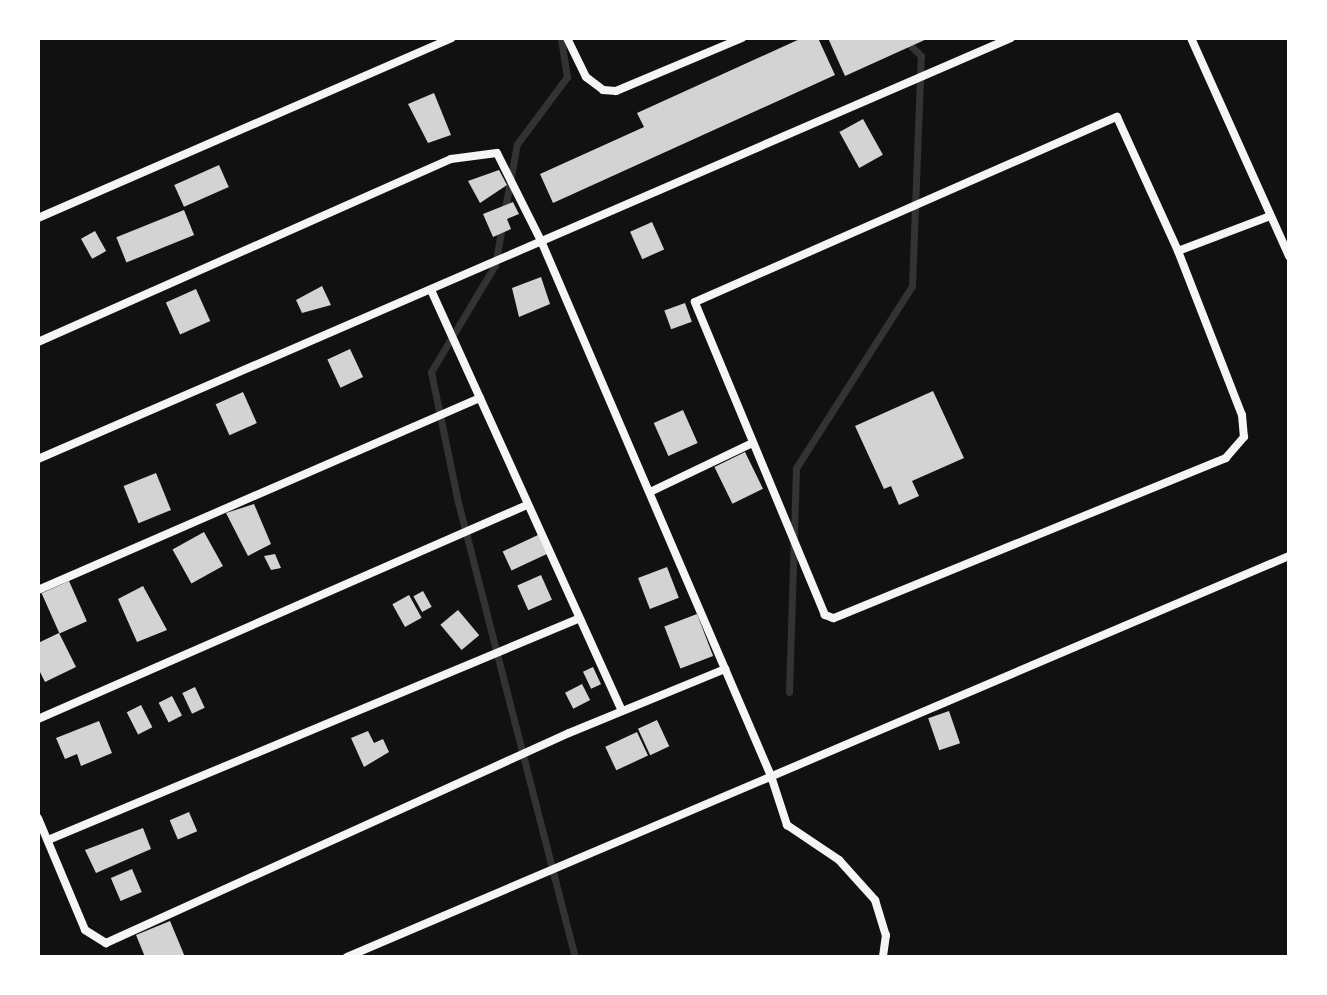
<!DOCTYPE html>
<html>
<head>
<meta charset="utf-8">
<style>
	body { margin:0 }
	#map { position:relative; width:1327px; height:995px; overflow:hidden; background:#111; font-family:"Noto Sans",sans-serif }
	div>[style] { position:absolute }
	.stream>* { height:7px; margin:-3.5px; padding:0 3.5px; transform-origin:3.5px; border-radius:3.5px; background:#333 }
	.building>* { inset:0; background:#d3d3d3; transform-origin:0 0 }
	.minor>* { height:8px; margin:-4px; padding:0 4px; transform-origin:4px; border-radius:4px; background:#f5f5f5 }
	span { translate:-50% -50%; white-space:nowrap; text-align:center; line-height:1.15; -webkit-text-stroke:7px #fff; paint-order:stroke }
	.frame { position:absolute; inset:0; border:40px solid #fff; pointer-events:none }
</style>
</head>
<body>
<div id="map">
	<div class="stream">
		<div style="left:504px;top:214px;width:71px;rotate:-79.5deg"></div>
		<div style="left:517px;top:144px;width:84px;rotate:-53.3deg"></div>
		<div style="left:567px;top:77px;width:39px;rotate:-99deg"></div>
		<div style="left:502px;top:226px;width:40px;rotate:100deg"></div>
		<div style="left:495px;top:265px;width:125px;rotate:120.9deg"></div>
		<div style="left:431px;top:372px;width:133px;rotate:78.3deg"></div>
		<div style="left:458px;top:502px;width:470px;rotate:75.6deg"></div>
		<div style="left:789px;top:692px;width:224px;rotate:-88.2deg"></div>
		<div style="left:796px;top:468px;width:216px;rotate:-57.5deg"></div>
		<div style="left:912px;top:286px;width:230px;rotate:-87.8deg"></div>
		<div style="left:921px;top:56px;width:25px;rotate:-135deg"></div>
	</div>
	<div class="building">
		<div style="clip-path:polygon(802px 38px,818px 38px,835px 75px,553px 203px,540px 174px,644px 127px,637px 113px)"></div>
		<div style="clip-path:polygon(828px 38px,929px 38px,845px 76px)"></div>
		<div style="clip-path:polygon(434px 93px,451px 135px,428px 143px,408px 104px)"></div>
		<div style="left:863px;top:119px;width:41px;height:27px;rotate:61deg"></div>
		<div style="left:219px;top:165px;width:24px;height:49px;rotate:66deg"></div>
		<div style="clip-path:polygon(499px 170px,507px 185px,480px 203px,468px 181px)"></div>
		<div style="clip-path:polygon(513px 202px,519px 214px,507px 219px,511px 229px,493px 237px,483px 214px)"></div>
		<div style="left:184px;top:210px;width:27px;height:73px;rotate:68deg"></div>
		<div style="left:652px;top:222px;width:30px;height:24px;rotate:66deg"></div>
		<div style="left:95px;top:231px;width:23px;height:16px;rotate:61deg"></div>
		<div style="clip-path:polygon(541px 277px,550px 304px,519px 317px,512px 288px)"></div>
		<div style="clip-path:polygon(322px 286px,331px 305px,302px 313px,296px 300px)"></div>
		<div style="left:196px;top:289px;width:35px;height:33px;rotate:66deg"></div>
		<div style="left:685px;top:303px;width:20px;height:22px;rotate:70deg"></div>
		<div style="left:350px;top:349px;width:31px;height:25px;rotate:65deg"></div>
		<div style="clip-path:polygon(933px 391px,964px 458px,912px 481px,919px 496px,899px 505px,891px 486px,884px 489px,855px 426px)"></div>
		<div style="left:243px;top:392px;width:34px;height:30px;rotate:66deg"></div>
		<div style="left:683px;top:410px;width:36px;height:32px;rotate:66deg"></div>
		<div style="left:745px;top:452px;width:41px;height:34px;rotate:64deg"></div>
		<div style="left:156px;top:473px;width:40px;height:35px;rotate:68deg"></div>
		<div style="clip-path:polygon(254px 504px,271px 544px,248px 556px,226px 513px)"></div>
		<div style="left:204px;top:532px;width:39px;height:36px;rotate:61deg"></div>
		<div style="left:538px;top:535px;width:21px;height:39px;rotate:65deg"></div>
		<div style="clip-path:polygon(275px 554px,281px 568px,271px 570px,264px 556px)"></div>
		<div style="left:667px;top:567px;width:33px;height:31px;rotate:69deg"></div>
		<div style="left:541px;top:575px;width:27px;height:26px;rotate:66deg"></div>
		<div style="left:69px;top:581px;width:44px;height:30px;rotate:66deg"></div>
		<div style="clip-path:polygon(143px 586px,167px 630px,137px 642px,118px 599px)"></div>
		<div style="left:423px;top:591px;width:18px;height:11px;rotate:61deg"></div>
		<div style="left:409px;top:595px;width:26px;height:19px;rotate:61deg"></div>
		<div style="left:458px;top:610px;width:33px;height:23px;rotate:50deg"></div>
		<div style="left:697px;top:614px;width:45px;height:35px;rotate:69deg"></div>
		<div style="clip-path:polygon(59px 633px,76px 667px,45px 682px,38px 668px,38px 643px)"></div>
		<div style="left:593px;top:667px;width:19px;height:11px;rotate:65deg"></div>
		<div style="left:582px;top:684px;width:18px;height:19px;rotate:63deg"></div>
		<div style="left:195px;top:687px;width:23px;height:14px;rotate:65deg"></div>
		<div style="left:172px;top:696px;width:22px;height:15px;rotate:63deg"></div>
		<div style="left:141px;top:705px;width:25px;height:16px;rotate:63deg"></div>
		<div style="left:949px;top:711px;width:34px;height:22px;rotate:71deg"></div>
		<div style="left:657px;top:720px;width:29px;height:21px;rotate:65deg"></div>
		<div style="clip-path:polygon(99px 721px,112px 753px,81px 766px,77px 754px,65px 759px,56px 738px)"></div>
		<div style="clip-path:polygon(368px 731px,374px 743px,383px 739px,389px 752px,364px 767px,351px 738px)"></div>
		<div style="left:637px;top:732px;width:26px;height:35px;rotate:65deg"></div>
		<div style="left:189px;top:812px;width:21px;height:21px;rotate:67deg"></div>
		<div style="clip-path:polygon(143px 828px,151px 849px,96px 873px,85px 850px)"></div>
		<div style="left:132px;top:869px;width:25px;height:23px;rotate:67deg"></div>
		<div style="clip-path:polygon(170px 921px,185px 957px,145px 957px,136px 935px)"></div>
	</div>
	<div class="minor">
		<div style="left:567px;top:38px;width:43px;rotate:64deg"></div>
		<div style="left:586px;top:77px;width:21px;rotate:37deg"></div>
		<div style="left:603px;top:90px;width:13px;rotate:4deg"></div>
		<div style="left:616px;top:91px;width:137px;rotate:-22.8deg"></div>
		<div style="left:1191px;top:38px;width:239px;rotate:65.8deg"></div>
		<div style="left:1117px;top:117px;width:147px;rotate:65.5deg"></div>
		<div style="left:1178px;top:251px;width:176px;rotate:68.7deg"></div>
		<div style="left:1242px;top:415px;width:22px;rotate:85deg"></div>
		<div style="left:1244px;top:437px;width:28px;rotate:131deg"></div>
		<div style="left:1226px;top:458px;width:424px;rotate:157.8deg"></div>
		<div style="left:833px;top:618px;width:9px;rotate:-159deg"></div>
		<div style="left:825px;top:615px;width:339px;rotate:-112.6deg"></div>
		<div style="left:695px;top:302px;width:461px;rotate:-23.7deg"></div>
		<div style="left:38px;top:218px;width:451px;rotate:-23.5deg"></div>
		<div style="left:1178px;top:251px;width:98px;rotate:-20.8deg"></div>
		<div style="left:431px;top:290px;width:462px;rotate:65.6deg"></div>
		<div style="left:38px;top:342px;width:452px;rotate:-23.9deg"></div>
		<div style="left:451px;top:159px;width:46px;rotate:-7.4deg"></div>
		<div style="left:497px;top:153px;width:101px;rotate:63.4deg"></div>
		<div style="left:542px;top:243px;width:580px;rotate:66.75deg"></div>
		<div style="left:771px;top:776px;width:52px;rotate:71.9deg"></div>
		<div style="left:787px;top:825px;width:63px;rotate:33.9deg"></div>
		<div style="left:839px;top:860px;width:54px;rotate:48deg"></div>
		<div style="left:875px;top:900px;width:37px;rotate:73deg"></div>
		<div style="left:886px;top:935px;width:22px;rotate:98deg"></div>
		<div style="left:38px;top:459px;width:1060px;rotate:-23.4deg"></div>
		<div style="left:650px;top:492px;width:111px;rotate:-25.6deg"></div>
		<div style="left:38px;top:590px;width:482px;rotate:-23.5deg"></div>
		<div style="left:38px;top:719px;width:534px;rotate:-23.64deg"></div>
		<div style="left:38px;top:818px;width:121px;rotate:67.2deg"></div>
		<div style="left:85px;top:930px;width:25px;rotate:32deg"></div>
		<div style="left:106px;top:943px;width:508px;rotate:-24.4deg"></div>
		<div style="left:569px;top:733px;width:169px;rotate:-22.3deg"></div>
		<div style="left:48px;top:840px;width:574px;rotate:-22.64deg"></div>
		<div style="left:347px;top:957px;width:1024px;rotate:-23.06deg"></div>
	</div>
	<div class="frame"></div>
</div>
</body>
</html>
